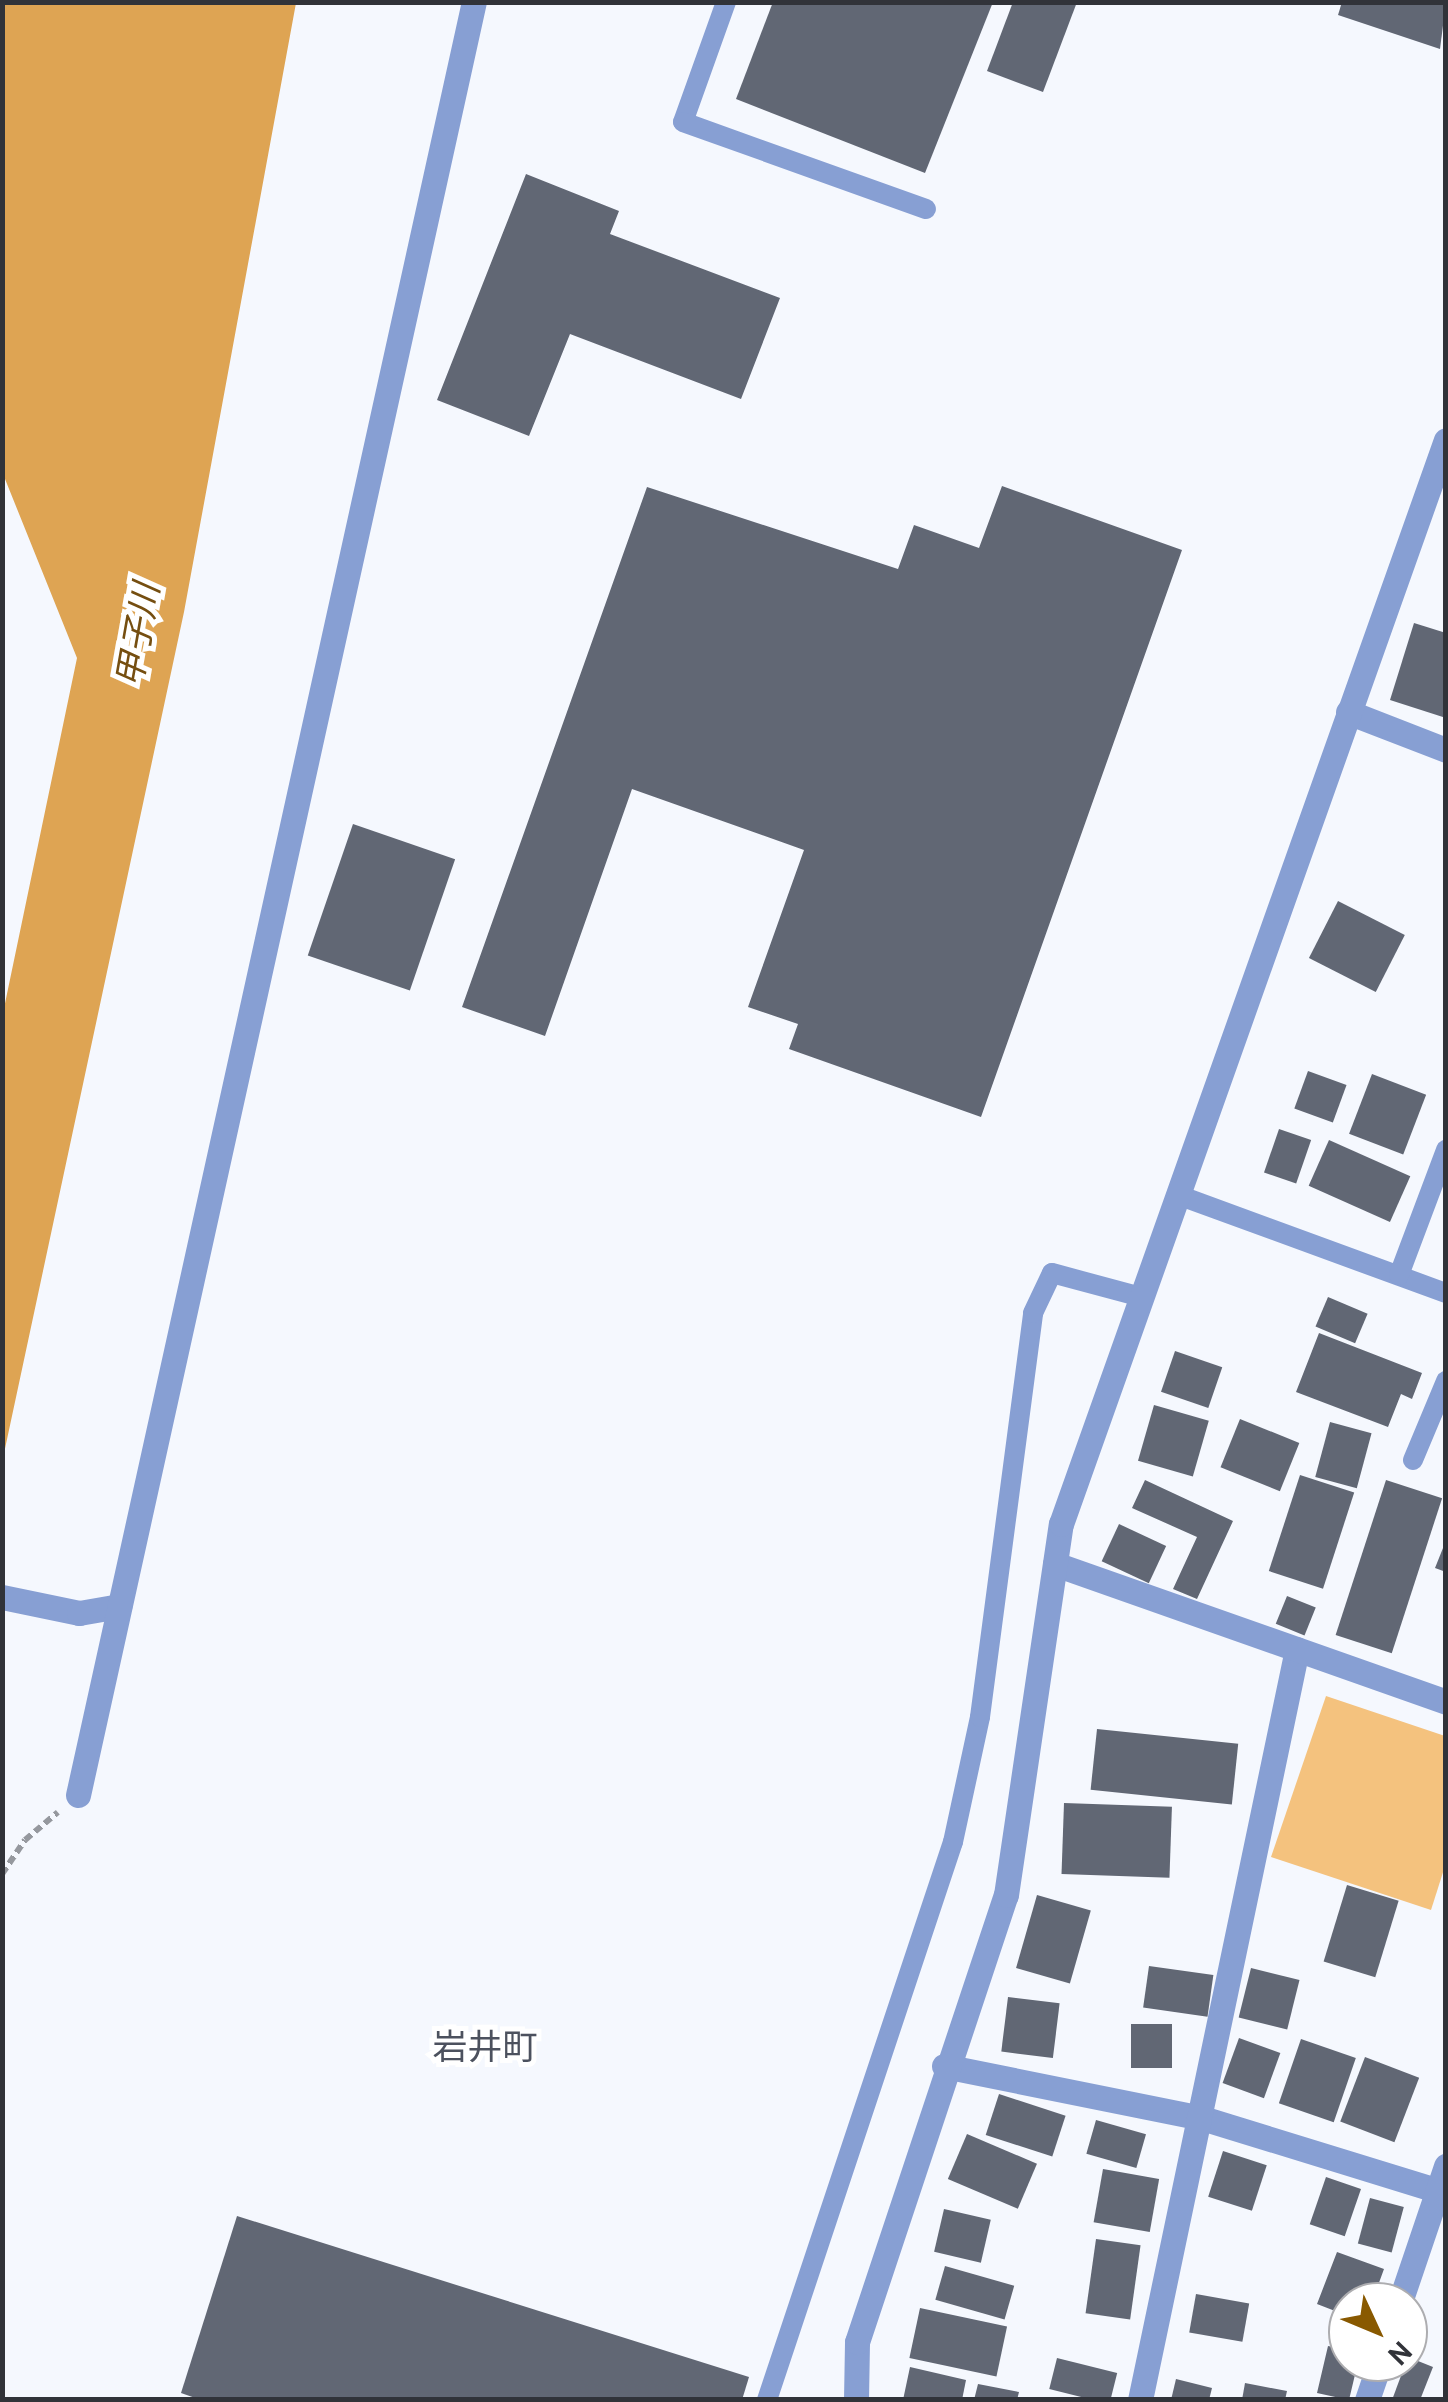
<!DOCTYPE html>
<html>
<head>
<meta charset="utf-8">
<style>
	body { margin:0 }
	#map { position:relative; width:1448px; height:2402px; overflow:hidden; background:#f5f8fe; font-family:Overpass,"Noto Sans JP",sans-serif }
	div>[style] { position:absolute }
	.green>* { inset:0; background:#f4c27e }
	.water>* { inset:0; background:#dea453 }
	.building>* { inset:0; background:#616774; transform-origin:0 0 }
	.path>* { height:6px; margin-top:-3px; transform-origin:0; background:repeating-linear-gradient(90deg,#95989e 0 8px,transparent 0 13px) }
	.service>* { height:20px; margin:-10px; padding:0 10px; transform-origin:10px; border-radius:10px; background:#879fd3 }
	.minor>* { height:25px; margin:-12.5px; padding:0 12.5px; transform-origin:12.5px; border-radius:12.5px; background:#879fd3 }
	.tertiary>* { height:25px; margin:-12.5px; padding:0 12.5px; transform-origin:12.5px; border-radius:12.5px; background:#879fd3 }
	span { translate:-50% -50%; white-space:nowrap; text-align:center; line-height:1.15; -webkit-text-stroke:10px #fff; paint-order:stroke }
	.water-label { font-size:35px; color:#754e10; font-style:italic }
	.neighbourhood-label { font-size:35px; color:#4c515e }
	.frame { position:absolute; inset:0; border:5px solid #313339; pointer-events:none }
	.north { position:absolute; left:1328px; top:2282px; width:100px; height:100px; box-sizing:border-box; background:#fff; border:2px solid #adadb0; border-radius:50%; rotate:134deg; font-size:28px; font-weight:700; line-height:40px; text-align:center; color:#313339 }
	.north::after { content:''; display:block; margin:auto; width:35px; height:45px; background:#895900; clip-path:polygon(50% 0,100% 100%,50% 72%,0 100%) }
</style>
</head>
<body>
<div id="map">
	<div class="green">
		<div style="clip-path:polygon(1326px 1696px,1445px 1736px,1445px 1866px,1431px 1910px,1271px 1857px)"></div>
	</div>
	<div class="water">
		<div style="clip-path:polygon(3px 2px,296px 3px,184px 612px,3px 1458px,3px 1013px,77px 658px,3px 474px)"></div>
	</div>
	<div class="building">
		<div style="clip-path:polygon(773px 2px,993px 2px,925px 173px,736px 99px)"></div>
		<div style="clip-path:polygon(1013px 2px,1077px 2px,1043px 92px,987px 71px)"></div>
		<div style="clip-path:polygon(1342px 2px,1446px 2px,1440px 49px,1338px 15px)"></div>
		<div style="clip-path:polygon(526px 174px,619px 211px,610px 234px,780px 298px,741px 399px,570px 334px,529px 436px,437px 400px)"></div>
		<div style="clip-path:polygon(1002px 486px,1182px 550px,981px 1117px,789px 1049px,798px 1024px,748px 1007px,804px 850px,632px 789px,545px 1036px,462px 1007px,647px 487px,898px 569px,914px 525px,979px 548px)"></div>
		<div style="clip-path:polygon(1414px 623px,1446px 633px,1446px 718px,1390px 700px)"></div>
		<div style="left:353px;top:824px;width:108px;height:139px;rotate:19deg"></div>
		<div style="left:1338px;top:901px;width:75px;height:64px;rotate:27deg"></div>
		<div style="left:1308px;top:1071px;width:41px;height:40px;rotate:20deg"></div>
		<div style="left:1372px;top:1074px;width:58px;height:64px;rotate:21deg"></div>
		<div style="left:1279px;top:1129px;width:34px;height:46px;rotate:19deg"></div>
		<div style="left:1329px;top:1140px;width:89px;height:50px;rotate:24deg"></div>
		<div style="left:1328px;top:1297px;width:43px;height:32px;rotate:23deg"></div>
		<div style="clip-path:polygon(1319px 1333px,1422px 1373px,1412px 1399px,1401px 1394px,1388px 1427px,1296px 1392px)"></div>
		<div style="left:1175px;top:1351px;width:50px;height:43px;rotate:19deg"></div>
		<div style="left:1154px;top:1405px;width:57px;height:58px;rotate:16deg"></div>
		<div style="left:1240px;top:1419px;width:64px;height:52px;rotate:22deg"></div>
		<div style="left:1330px;top:1422px;width:43px;height:57px;rotate:15deg"></div>
		<div style="left:1300px;top:1475px;width:57px;height:101px;rotate:18deg"></div>
		<div style="clip-path:polygon(1145px 1480px,1233px 1521px,1197px 1599px,1173px 1589px,1197px 1537px,1132px 1508px)"></div>
		<div style="left:1386px;top:1480px;width:59px;height:163px;rotate:18deg"></div>
		<div style="left:1119px;top:1524px;width:52px;height:41px;rotate:25deg"></div>
		<div style="clip-path:polygon(1445px 1543px,1446px 1543px,1446px 1572px,1435px 1568px)"></div>
		<div style="left:1287px;top:1596px;width:31px;height:30px;rotate:22deg"></div>
		<div style="left:1097px;top:1729px;width:142px;height:61px;rotate:6deg"></div>
		<div style="left:1064px;top:1803px;width:108px;height:71px;rotate:2deg"></div>
		<div style="left:1347px;top:1885px;width:54px;height:80px;rotate:17deg"></div>
		<div style="left:1037px;top:1895px;width:56px;height:76px;rotate:16deg"></div>
		<div style="left:1149px;top:1966px;width:65px;height:42px;rotate:8deg"></div>
		<div style="left:1251px;top:1968px;width:50px;height:51px;rotate:14deg"></div>
		<div style="left:1008px;top:1997px;width:52px;height:55px;rotate:7deg"></div>
		<div style="left:1131px;top:2024px;width:41px;height:44px"></div>
		<div style="left:1239px;top:2038px;width:44px;height:48px;rotate:20deg"></div>
		<div style="left:1301px;top:2039px;width:58px;height:68px;rotate:19deg"></div>
		<div style="left:1365px;top:2057px;width:58px;height:69px;rotate:21deg"></div>
		<div style="left:999px;top:2094px;width:70px;height:43px;rotate:18deg"></div>
		<div style="left:1096px;top:2120px;width:52px;height:35px;rotate:16deg"></div>
		<div style="left:967px;top:2134px;width:76px;height:49px;rotate:23deg"></div>
		<div style="left:1223px;top:2151px;width:46px;height:48px;rotate:18deg"></div>
		<div style="left:1103px;top:2169px;width:57px;height:54px;rotate:10deg"></div>
		<div style="left:1326px;top:2177px;width:37px;height:50px;rotate:19deg"></div>
		<div style="left:1370px;top:2198px;width:35px;height:47px;rotate:15deg"></div>
		<div style="left:944px;top:2209px;width:48px;height:44px;rotate:13deg"></div>
		<div style="clip-path:polygon(237px 2216px,749px 2377px,742px 2400px,201px 2400px,181px 2393px)"></div>
		<div style="left:1096px;top:2239px;width:45px;height:75px;rotate:8deg"></div>
		<div style="clip-path:polygon(1337px 2252px,1384px 2269px,1372px 2302px,1348px 2302px,1348px 2316px,1317px 2304px)"></div>
		<div style="left:945px;top:2266px;width:72px;height:35px;rotate:16deg"></div>
		<div style="left:1196px;top:2294px;width:54px;height:39px;rotate:10deg"></div>
		<div style="left:920px;top:2308px;width:89px;height:51px;rotate:12deg"></div>
		<div style="clip-path:polygon(1328px 2346px,1348px 2350px,1348px 2362px,1358px 2362px,1349px 2400px,1317px 2393px)"></div>
		<div style="clip-path:polygon(1408px 2357px,1433px 2367px,1420px 2400px,1392px 2400px)"></div>
		<div style="left:1057px;top:2358px;width:62px;height:32px;rotate:14deg"></div>
		<div style="clip-path:polygon(910px 2367px,966px 2380px,962px 2400px,903px 2400px)"></div>
		<div style="clip-path:polygon(1176px 2379px,1212px 2388px,1209px 2400px,1171px 2400px)"></div>
		<div style="clip-path:polygon(1245px 2383px,1287px 2391px,1285px 2400px,1242px 2400px)"></div>
		<div style="clip-path:polygon(978px 2384px,1019px 2392px,1017px 2400px,974px 2400px)"></div>
	</div>
	<div class="path">
		<div style="left:2px;top:1874px;width:41px;rotate:-55.9deg"></div>
		<div style="left:25px;top:1840px;width:43px;rotate:-40.3deg"></div>
	</div>
	<div class="service">
		<div style="left:726px;top:2px;width:127px;rotate:109.7deg"></div>
		<div style="left:683px;top:122px;width:258px;rotate:19.7deg"></div>
		<div style="left:1178px;top:1195px;width:285px;rotate:20.1deg"></div>
		<div style="left:1399px;top:1275px;width:134px;rotate:-69.4deg"></div>
		<div style="left:1413px;top:1460px;width:86px;rotate:-67.3deg"></div>
		<div style="left:767px;top:2400px;width:588px;rotate:-71.57deg"></div>
		<div style="left:953px;top:1842px;width:128px;rotate:-77.8deg"></div>
		<div style="left:980px;top:1717px;width:407px;rotate:-82.5deg"></div>
		<div style="left:1033px;top:1313px;width:44px;rotate:-64.6deg"></div>
		<div style="left:1052px;top:1273px;width:92px;rotate:15.1deg"></div>
	</div>
	<div class="minor">
		<div style="left:1348px;top:712px;width:105px;rotate:21.2deg"></div>
		<div style="left:2px;top:1597px;width:79px;rotate:11.7deg"></div>
		<div style="left:79px;top:1613px;width:41px;rotate:-9.9deg"></div>
		<div style="left:78px;top:1795px;width:1836px;rotate:-77.55deg"></div>
		<div style="left:944px;top:2066px;width:263px;rotate:11.4deg"></div>
		<div style="left:1202px;top:2118px;width:255px;rotate:17.1deg"></div>
		<div style="left:1400px;top:2302px;width:144px;rotate:-71.3deg"></div>
		<div style="left:1140px;top:2400px;width:767px;rotate:-78.19deg"></div>
		<div style="left:1367px;top:2400px;width:40px;rotate:-71.1deg"></div>
	</div>
	<div class="tertiary">
		<div style="left:1055px;top:1564px;width:415px;rotate:19.4deg"></div>
		<div style="left:856px;top:2400px;width:58px;rotate:-89deg"></div>
		<div style="left:857px;top:2342px;width:471px;rotate:-71.6deg"></div>
		<div style="left:1006px;top:1895px;width:375px;rotate:-81.6deg"></div>
		<div style="left:1061px;top:1524px;width:1150px;rotate:-70.45deg"></div>
	</div>
	<div class="water-label">
		<span style="left:141px;top:636px;rotate:-80deg">甲子川</span>
	</div>
	<div class="neighbourhood-label">
		<span style="left:485px;top:2050px">岩井町</span>
	</div>
	<div class="frame"></div>
	<div class="north">N</div>
</div>
</body>
</html>
